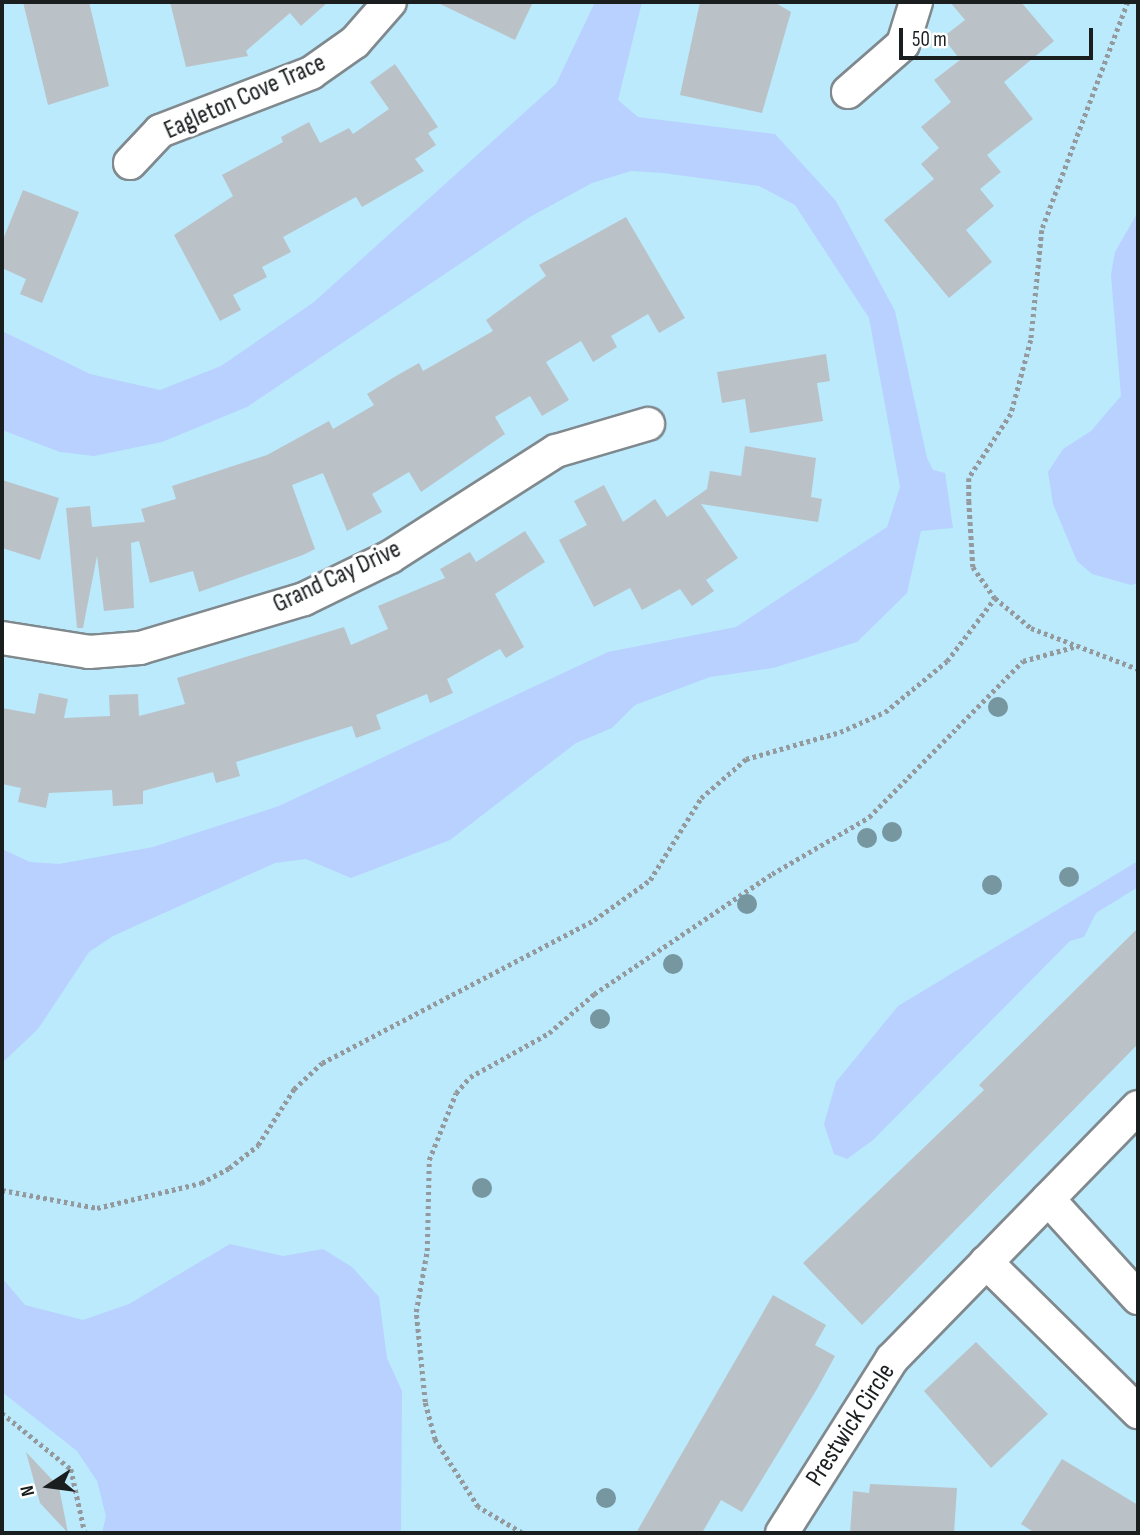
<!DOCTYPE html>
<style>
body{margin:0}
#map{position:relative;width:1140px;height:1535px;overflow:hidden;background:#f3fbfe;font-family:"Sofia Sans Condensed",sans-serif}
div>[style]{position:absolute}
[style*='--x']{left:calc(var(--x)*1px);top:calc(var(--y)*1px);width:calc(var(--w)*1px);rotate:calc(var(--a)*1deg)}
.green>*{inset:0;background:#bbeafc}
.water>*{inset:0;background:#b8d1fe}
.building>*{inset:0;background:#bac2c8}
.path>*{height:4.5px;margin-top:-2.25px;transform-origin:0;background:repeating-linear-gradient(90deg,#93999c 0 3.5px,transparent 0 7px)}
.roads{filter:drop-shadow(2px 0 #80898d) drop-shadow(-2px 0 #80898d) drop-shadow(0 2px #80898d) drop-shadow(0 -2px #80898d)}
.minor>*{height:32px;margin:-16px;padding:0 16px;transform-origin:16px;border-radius:16px;background:#fff}
.trees>*{width:20px;height:20px;margin:-10px;border-radius:50%;background:#7696a0}
span{translate:-50% -50%;white-space:nowrap;text-align:center;line-height:1.15;-webkit-text-stroke:6px #fff;paint-order:stroke}
.street-label{font-size:26px;color:#1a1e1f}
.frame{position:absolute;inset:0;border:4px solid #1a1e1f;pointer-events:none}
.north{position:absolute;left:14px;top:1451px;width:70px;height:70px;-webkit-text-stroke:5px #fff;paint-order:stroke;rotate:257deg;font-size:19px;font-weight:700;line-height:28px;text-align:center;color:#1a1e1f}
.north::after{content:'';display:block;margin:auto;width:24px;height:32px;background:#1a1e1f;clip-path:polygon(50% 0,100% 100%,50% 72%,0 100%)}
.scale{position:absolute;left:899px;top:28px;width:194px;height:32px;box-sizing:border-box;border:4px solid #1a1e1f;border-top:0;padding-left:9px;font-size:21px;line-height:24px;white-space:nowrap;color:#1a1e1f;-webkit-text-stroke:5px #fff;paint-order:stroke}
</style>
<div id="map">
<div class="green">
<i style="clip-path:polygon(2px 2px,1138px 2px,1138px 1533px,2px 1533px)"></i>
</div>
<div class="water">
<i style="clip-path:polygon(595px 2px,642px 2px,618px 100px,638px 117px,775px 134px,836px 201px,895px 311px,927px 458px,933px 470px,945px 473px,953px 528px,921px 531px,907px 593px,857px 642px,773px 668px,710px 677px,635px 705px,612px 728px,576px 743px,450px 840px,351px 878px,306px 859px,275px 863px,113px 936px,89px 952px,38px 1029px,2px 1063px,2px 849px,30px 862px,59px 864px,153px 847px,279px 806px,608px 652px,736px 627px,887px 527px,900px 487px,869px 318px,795px 205px,759px 186px,663px 173px,631px 171px,592px 183px,528px 218px,247px 407px,162px 442px,94px 456px,60px 452px,2px 430px,2px 331px,90px 374px,160px 390px,221px 366px,314px 302px,556px 84px)"></i>
<i style="clip-path:polygon(1138px 212px,1138px 583px,1131px 585px,1092px 574px,1077px 561px,1053px 504px,1048px 472px,1063px 449px,1091px 431px,1121px 396px,1111px 275px,1115px 252px)"></i>
<i style="clip-path:polygon(1138px 861px,1138px 887px,1096px 913px,1084px 937px,1070px 941px,873px 1140px,847px 1159px,834px 1154px,824px 1124px,836px 1082px,898px 1006px)"></i>
<i style="clip-path:polygon(230px 1244px,283px 1256px,323px 1249px,352px 1267px,379px 1297px,387px 1358px,402px 1391px,401px 1533px,102px 1533px,106px 1516px,97px 1481px,77px 1451px,2px 1392px,2px 1278px,25px 1305px,83px 1320px,129px 1304px)"></i>
</div>
<div class="building">
<i style="clip-path:polygon(23px 2px,89px 2px,109px 86px,48px 105px)"></i>
<i style="clip-path:polygon(170px 2px,328px 2px,301px 26px,290px 13px,246px 51px,248px 56px,186px 67px)"></i>
<i style="clip-path:polygon(436px 2px,533px 2px,515px 40px)"></i>
<i style="clip-path:polygon(700px 2px,774px 2px,791px 12px,762px 113px,680px 95px)"></i>
<i style="clip-path:polygon(950px 2px,1021px 2px,1054px 41px,1004px 82px,1033px 119px,987px 155px,1001px 172px,980px 189px,994px 206px,966px 230px,992px 262px,949px 298px,884px 220px,934px 179px,921px 164px,939px 148px,921px 127px,951px 102px,934px 80px,960px 60px,943px 37px,965px 20px)"></i>
<i style="clip-path:polygon(395px 64px,438px 127px,428px 133px,436px 145px,415px 159px,424px 171px,362px 207px,356px 197px,283px 237px,291px 252px,262px 267px,267px 277px,233px 295px,241px 310px,220px 321px,174px 235px,233px 196px,222px 175px,283px 142px,281px 137px,309px 122px,320px 143px,349px 128px,353px 134px,389px 109px,370px 82px)"></i>
<i style="clip-path:polygon(23px 190px,79px 212px,42px 303px,20px 294px,26px 279px,2px 268px,2px 242px)"></i>
<i style="clip-path:polygon(626px 217px,685px 318px,659px 333px,648px 314px,611px 336px,617px 347px,593px 362px,581px 341px,546px 362px,569px 400px,542px 416px,530px 396px,495px 417px,505px 434px,421px 492px,409px 472px,372px 494px,382px 512px,347px 531px,323px 473px,292px 485px,315px 549px,303px 555px,199px 592px,193px 571px,150px 583px,139px 541px,131px 543px,134px 608px,104px 611px,97px 556px,83px 628px,77px 628px,66px 508px,90px 506px,92px 527px,145px 522px,141px 509px,176px 499px,172px 486px,267px 455px,329px 421px,333px 429px,374px 405px,367px 394px,396px 376px,419px 363px,423px 371px,493px 331px,486px 320px,546px 276px,539px 265px)"></i>
<i style="clip-path:polygon(826px 354px,830px 381px,817px 383px,823px 421px,750px 433px,745px 399px,722px 403px,717px 372px)"></i>
<i style="clip-path:polygon(745px 446px,816px 458px,811px 497px,822px 499px,818px 522px,701px 504px,738px 558px,706px 580px,714px 591px,692px 606px,680px 589px,642px 610px,630px 588px,594px 607px,559px 540px,587px 525px,574px 501px,604px 485px,623px 522px,655px 499px,667px 517px,707px 489px,710px 471px,741px 476px)"></i>
<i style="clip-path:polygon(2px 480px,59px 498px,40px 560px,2px 548px)"></i>
<i style="clip-path:polygon(525px 531px,545px 562px,495px 594px,524px 647px,506px 658px,500px 649px,447px 679px,453px 693px,430px 703px,427px 694px,376px 715px,381px 729px,356px 738px,352px 726px,236px 762px,240px 776px,216px 783px,213px 772px,143px 791px,143px 804px,113px 806px,112px 790px,49px 793px,46px 808px,18px 802px,21px 788px,2px 784px,2px 708px,35px 714px,39px 693px,68px 699px,64px 718px,110px 716px,109px 695px,138px 694px,139px 716px,185px 704px,177px 678px,344px 627px,351px 645px,388px 629px,378px 606px,445px 578px,440px 569px,470px 552px,476px 562px)"></i>
<i style="clip-path:polygon(1138px 928px,1138px 1044px,862px 1325px,803px 1263px,984px 1090px,979px 1085px)"></i>
<i style="clip-path:polygon(773px 1295px,826px 1325px,815px 1345px,835px 1356px,817px 1389px,742px 1512px,721px 1500px,702px 1533px,636px 1533px)"></i>
<i style="clip-path:polygon(976px 1342px,1048px 1414px,991px 1468px,924px 1391px)"></i>
<i style="clip-path:polygon(26px 1452px,59px 1487px,68px 1533px,40px 1503px)"></i>
<i style="clip-path:polygon(1062px 1459px,1138px 1505px,1138px 1533px,1035px 1533px,1021px 1524px)"></i>
<i style="clip-path:polygon(870px 1484px,957px 1488px,954px 1533px,850px 1533px,853px 1491px,869px 1493px)"></i>
</div>
<div class="path">
<i style="--x:1128;--y:2;--w:244;--a:110.7"></i>
<i style="--x:1042;--y:230;--w:111;--a:95.7"></i>
<i style="--x:1031;--y:340;--w:77;--a:105.1"></i>
<i style="--x:1011;--y:414;--w:77;--a:123.3"></i>
<i style="--x:969;--y:478;--w:23;--a:90"></i>
<i style="--x:969;--y:501;--w:66;--a:86.5"></i>
<i style="--x:973;--y:567;--w:38;--a:55"></i>
<i style="--x:995;--y:598;--w:47;--a:39.8"></i>
<i style="--x:1031;--y:628;--w:115;--a:21"></i>
<i style="--x:2;--y:1190;--w:97;--a:10.7"></i>
<i style="--x:97;--y:1208;--w:107;--a:-13.5"></i>
<i style="--x:201;--y:1183;--w:32;--a:-28"></i>
<i style="--x:229;--y:1168;--w:37;--a:-38"></i>
<i style="--x:258;--y:1145;--w:67;--a:-57.3"></i>
<i style="--x:294;--y:1089;--w:38;--a:-43"></i>
<i style="--x:322;--y:1063;--w:307;--a:-27.7"></i>
<i style="--x:594;--y:920;--w:69;--a:-35.5"></i>
<i style="--x:650;--y:880;--w:97;--a:-58.1"></i>
<i style="--x:701;--y:798;--w:60;--a:-40.9"></i>
<i style="--x:746;--y:759;--w:98;--a:-16"></i>
<i style="--x:840;--y:732;--w:49;--a:-24"></i>
<i style="--x:885;--y:712;--w:80;--a:-39.4"></i>
<i style="--x:947;--y:661;--w:79;--a:-52.7"></i>
<i style="--x:2;--y:1413;--w:89;--a:39.1"></i>
<i style="--x:71;--y:1469;--w:66;--a:77.7"></i>
<i style="--x:522;--y:1533;--w:51;--a:-149.4"></i>
<i style="--x:478;--y:1507;--w:80;--a:-122.7"></i>
<i style="--x:435;--y:1440;--w:39;--a:-105"></i>
<i style="--x:425;--y:1402;--w:90;--a:-95.7"></i>
<i style="--x:416;--y:1312;--w:62;--a:-79.8"></i>
<i style="--x:427;--y:1251;--w:91;--a:-88.7"></i>
<i style="--x:429;--y:1160;--w:72;--a:-68.1"></i>
<i style="--x:456;--y:1093;--w:21;--a:-49"></i>
<i style="--x:470;--y:1077;--w:90;--a:-29.1"></i>
<i style="--x:549;--y:1033;--w:60;--a:-40.9"></i>
<i style="--x:594;--y:994;--w:215;--a:-34"></i>
<i style="--x:772;--y:874;--w:113;--a:-30.4"></i>
<i style="--x:869;--y:817;--w:219;--a:-45.4"></i>
<i style="--x:1023;--y:661;--w:56;--a:-15.5"></i>
</div>
<div class="roads">
<div class="minor">
<i style="--x:848;--y:92;--w:73;--a:-41.1"></i>
<i style="--x:903;--y:44;--w:44;--a:-72.8"></i>
<i style="--x:130;--y:163;--w:44;--a:-46.8"></i>
<i style="--x:160;--y:131;--w:162;--a:-21"></i>
<i style="--x:311;--y:73;--w:54;--a:-35.2"></i>
<i style="--x:355;--y:42;--w:53;--a:-48.8"></i>
<i style="--x:2;--y:638;--w:88;--a:9.1"></i>
<i style="--x:89;--y:652;--w:51;--a:-4.5"></i>
<i style="--x:140;--y:648;--w:171;--a:-16.6"></i>
<i style="--x:304;--y:599;--w:96;--a:-26"></i>
<i style="--x:390;--y:557;--w:197;--a:-32.6"></i>
<i style="--x:556;--y:451;--w:96;--a:-16.4"></i>
<i style="--x:1048;--y:1199;--w:134;--a:47.7"></i>
<i style="--x:986;--y:1262;--w:214;--a:44.6"></i>
<i style="--x:782;--y:1533;--w:206;--a:-57.7"></i>
<i style="--x:892;--y:1359;--w:352;--a:-45.7"></i>
</div>
</div>
<div class="trees">
<i style="left:998px;top:707px"></i>
<i style="left:892px;top:832px"></i>
<i style="left:867px;top:838px"></i>
<i style="left:1069px;top:877px"></i>
<i style="left:992px;top:885px"></i>
<i style="left:747px;top:904px"></i>
<i style="left:673px;top:964px"></i>
<i style="left:600px;top:1019px"></i>
<i style="left:482px;top:1188px"></i>
<i style="left:606px;top:1498px"></i>
</div>
<div class="street-label">
<span style="left:245px;top:97px;rotate:-24deg">Eagleton Cove Trace</span>
<span style="left:337px;top:577px;rotate:-25deg">Grand Cay Drive</span>
<span style="left:851px;top:1425px;rotate:-57deg">Prestwick Circle</span>
</div>
<div class="frame"></div>
<div class="north">N</div>
<div class="scale">50 m</div>
</div>
